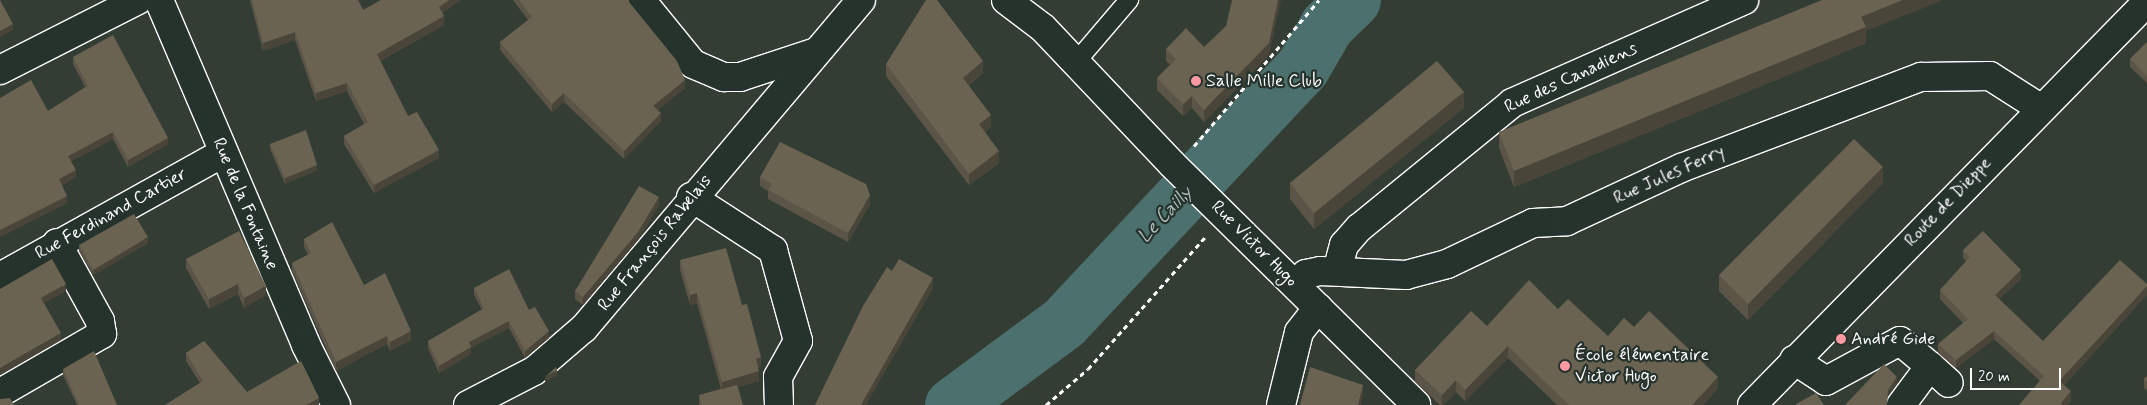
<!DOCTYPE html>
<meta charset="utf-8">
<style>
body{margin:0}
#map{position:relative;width:2147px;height:405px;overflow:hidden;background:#343d34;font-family:Mynerve,sans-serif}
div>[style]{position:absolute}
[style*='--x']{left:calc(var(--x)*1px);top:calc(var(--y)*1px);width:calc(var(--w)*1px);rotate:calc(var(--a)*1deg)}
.river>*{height:55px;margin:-27.5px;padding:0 27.5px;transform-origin:27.5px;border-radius:27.5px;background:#4b706e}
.path>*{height:3px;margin-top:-1.5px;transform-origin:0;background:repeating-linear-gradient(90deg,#fff 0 5px,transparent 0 9px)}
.roads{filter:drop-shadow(1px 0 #fff) drop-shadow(-1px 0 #fff) drop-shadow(0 1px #fff) drop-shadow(0 -1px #fff)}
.service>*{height:18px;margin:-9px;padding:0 9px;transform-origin:9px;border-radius:9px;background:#26332d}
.minor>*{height:28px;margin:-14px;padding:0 14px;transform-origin:14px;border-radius:14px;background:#26332d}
.secondary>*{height:28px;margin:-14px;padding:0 14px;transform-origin:14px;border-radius:14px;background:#26332d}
.wall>*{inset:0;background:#5b5547}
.shaded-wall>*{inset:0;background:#4a4539}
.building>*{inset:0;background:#6a6352}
.dots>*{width:14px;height:14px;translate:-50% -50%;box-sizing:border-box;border:2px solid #26332d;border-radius:50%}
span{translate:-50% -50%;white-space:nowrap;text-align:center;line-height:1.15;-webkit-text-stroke:4.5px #26332d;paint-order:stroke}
.street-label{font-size:18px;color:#fff}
.poi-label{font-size:18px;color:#fff}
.left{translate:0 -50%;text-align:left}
.water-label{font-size:19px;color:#aebfbe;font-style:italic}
.scale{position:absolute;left:1970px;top:368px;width:91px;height:22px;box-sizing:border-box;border:2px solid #fff;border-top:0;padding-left:6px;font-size:15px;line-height:18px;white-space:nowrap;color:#fff;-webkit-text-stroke:4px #26332d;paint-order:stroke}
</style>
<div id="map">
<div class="river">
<i style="--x:952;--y:405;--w:139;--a:-36.5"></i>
<i style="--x:1064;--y:322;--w:348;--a:-46.9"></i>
<i style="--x:1302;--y:68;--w:50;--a:-59.8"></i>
<i style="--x:1327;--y:25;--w:36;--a:-44"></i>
</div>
<div class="path">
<i style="--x:1194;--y:146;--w:192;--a:-49.4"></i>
<i style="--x:1046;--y:405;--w:55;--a:-40.6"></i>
<i style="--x:1088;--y:369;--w:176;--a:-48.4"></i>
</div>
<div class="roads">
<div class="service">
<i style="--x:1076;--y:62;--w:82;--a:-49.5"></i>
</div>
<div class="minor">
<i style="--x:159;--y:0;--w:375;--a:66.9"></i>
<i style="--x:306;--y:345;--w:67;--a:63.4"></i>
<i style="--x:641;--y:0;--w:82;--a:50.9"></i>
<i style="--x:693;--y:64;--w:34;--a:23"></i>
<i style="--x:724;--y:77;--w:16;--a:0"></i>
<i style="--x:740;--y:77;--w:80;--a:-18.2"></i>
<i style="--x:1006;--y:0;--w:46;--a:37.1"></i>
<i style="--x:1043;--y:28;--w:187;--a:46.5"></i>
<i style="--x:1172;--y:164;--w:343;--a:44.6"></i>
<i style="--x:0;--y:70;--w:155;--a:-26.9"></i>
<i style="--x:691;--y:197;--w:98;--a:32.9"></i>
<i style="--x:773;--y:250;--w:94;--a:74.6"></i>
<i style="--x:798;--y:341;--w:41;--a:119.1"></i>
<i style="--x:778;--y:377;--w:28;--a:88"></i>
<i style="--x:1337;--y:271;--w:27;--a:-75"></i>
<i style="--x:1344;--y:245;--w:23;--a:-49"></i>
<i style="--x:1359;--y:228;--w:198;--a:-39.2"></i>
<i style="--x:1512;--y:103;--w:254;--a:-23.9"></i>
<i style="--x:0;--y:277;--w:255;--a:-29.1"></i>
<i style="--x:1295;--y:284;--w:15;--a:-42"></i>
<i style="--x:1306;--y:274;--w:14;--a:-12"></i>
<i style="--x:1320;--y:271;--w:86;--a:2.7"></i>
<i style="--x:1406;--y:275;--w:42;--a:-15"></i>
<i style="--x:1447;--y:264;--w:95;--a:-25.5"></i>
<i style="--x:1533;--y:223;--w:34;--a:-3"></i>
<i style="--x:1567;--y:221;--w:126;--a:-24.9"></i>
<i style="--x:1681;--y:168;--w:257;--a:-20.8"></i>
<i style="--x:1921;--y:77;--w:69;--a:-0.8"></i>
<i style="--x:1990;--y:76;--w:59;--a:32.6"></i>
<i style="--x:1794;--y:360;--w:38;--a:33"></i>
<i style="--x:1826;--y:381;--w:84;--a:-28.4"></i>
<i style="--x:1900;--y:341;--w:39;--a:40"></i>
<i style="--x:1930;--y:366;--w:49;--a:126.6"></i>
<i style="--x:1930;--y:366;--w:25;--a:42"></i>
<i style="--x:0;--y:393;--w:118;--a:-30"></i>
<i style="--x:102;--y:334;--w:13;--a:-99"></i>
<i style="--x:100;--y:321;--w:89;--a:-118.9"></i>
<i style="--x:468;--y:405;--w:74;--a:-27.3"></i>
<i style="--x:534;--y:371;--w:66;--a:-40.7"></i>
<i style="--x:584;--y:328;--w:429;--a:-49.8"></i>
<i style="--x:1281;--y:405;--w:75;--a:-76.1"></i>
<i style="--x:1299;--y:332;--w:31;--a:-52"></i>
</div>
<div class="secondary">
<i style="--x:1752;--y:405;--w:564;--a:-45.57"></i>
</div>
</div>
<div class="wall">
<i style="clip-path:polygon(250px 0,358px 0,363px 10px,381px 0,461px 0,442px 13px,444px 25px,380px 61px,408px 116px,439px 158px,374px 193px,344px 144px,344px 136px,364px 124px,347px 91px,316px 101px,295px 40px,263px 51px)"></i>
<i style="clip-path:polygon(513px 0,572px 0,573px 1px,629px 2px,685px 88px,658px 110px,661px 121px,624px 159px,564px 102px,552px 112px,500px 50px,500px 42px,528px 20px)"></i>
<i style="clip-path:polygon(1866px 31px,1866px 43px,1514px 187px,1499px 148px,1499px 132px)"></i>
<i style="clip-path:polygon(2147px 42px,2147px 83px,2130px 67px,2130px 59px)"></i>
<i style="clip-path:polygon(1204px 47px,1269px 55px,1204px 122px,1192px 108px,1183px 116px,1157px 90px,1157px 78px,1170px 65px,1166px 61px,1166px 49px)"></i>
<i style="clip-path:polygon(73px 57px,168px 144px,128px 167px,113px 139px,71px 161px,76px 177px,62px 185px,67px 203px,0 237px,0 98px,48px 111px,85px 87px,73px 64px)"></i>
<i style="clip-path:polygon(886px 64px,983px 73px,969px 85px,991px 127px,985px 131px,999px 163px,969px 185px,886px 76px)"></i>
<i style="clip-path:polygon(1464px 108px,1314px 229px,1290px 199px,1290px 183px)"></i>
<i style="clip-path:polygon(270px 144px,317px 170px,285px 184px,270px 149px)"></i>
<i style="clip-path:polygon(760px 177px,870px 204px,848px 242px,768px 199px,768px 191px,760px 186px)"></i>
<i style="clip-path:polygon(1883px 183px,1748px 320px,1719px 291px,1719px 275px)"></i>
<i style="clip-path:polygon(659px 205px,638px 240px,583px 305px,575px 299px,575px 291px)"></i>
<i style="clip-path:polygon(304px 239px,364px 285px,411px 340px,390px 351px,387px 344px,336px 371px,292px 271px,292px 263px,308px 255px,304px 247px)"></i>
<i style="clip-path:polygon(148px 243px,93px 275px,79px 251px,79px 245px)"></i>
<i style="clip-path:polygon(1963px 250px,2021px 279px,1999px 299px,2043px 341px,2147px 284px,2147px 295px,2064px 385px,2071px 400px,2067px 405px,2019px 405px,2040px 381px,1994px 339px,1956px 368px,1938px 353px,1938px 344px,1963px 323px,1940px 299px,1940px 290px,1966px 261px,1963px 258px)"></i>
<i style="clip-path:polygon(186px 259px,266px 295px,244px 308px,238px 294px,209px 309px,186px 268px)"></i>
<i style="clip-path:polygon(680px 260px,761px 367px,758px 368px,759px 381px,738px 387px,743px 405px,699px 405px,699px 395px,721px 389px,697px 303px,690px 305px,680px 270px)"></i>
<i style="clip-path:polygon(474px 288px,529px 310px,549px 338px,525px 358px,509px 328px,471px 348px,471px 354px,439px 373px,428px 348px,428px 341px,482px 310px,474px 295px)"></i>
<i style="clip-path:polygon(1558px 309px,1608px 336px,1718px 388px,1703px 405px,1557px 405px,1508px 358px,1465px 401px,1456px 392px,1443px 405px,1440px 405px,1415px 381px,1415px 370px,1487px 326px)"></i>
<i style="clip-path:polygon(204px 341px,247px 392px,301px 361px,319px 398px,319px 405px,165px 405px,200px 383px,186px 361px,186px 353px)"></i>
<i style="clip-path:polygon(63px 369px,117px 405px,77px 405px,63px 375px)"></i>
<i style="clip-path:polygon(2147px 376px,2147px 391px,2144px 388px,2144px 379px)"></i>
</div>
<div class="shaded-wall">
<i style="clip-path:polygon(449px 0,461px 0,439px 15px,439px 7px)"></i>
<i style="clip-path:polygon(1278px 0,1281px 0,1269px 55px,1204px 122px,1204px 110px)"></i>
<i style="clip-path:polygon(1903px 0,1943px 0,1866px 31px,1866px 43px,1514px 187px,1514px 171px,1861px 17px)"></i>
<i style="clip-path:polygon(444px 16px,444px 25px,377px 62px,377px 54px)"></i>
<i style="clip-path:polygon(13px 24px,13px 30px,0 37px,0 31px)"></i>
<i style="clip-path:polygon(295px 32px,295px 40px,263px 51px,263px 43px)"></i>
<i style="clip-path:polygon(983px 61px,983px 73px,963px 89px,963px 78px)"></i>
<i style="clip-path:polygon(685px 80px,685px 88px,653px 114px,653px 106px)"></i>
<i style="clip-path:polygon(347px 83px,347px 91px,316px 101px,316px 93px)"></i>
<i style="clip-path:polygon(1464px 92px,1464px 108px,1314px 229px,1314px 213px)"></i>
<i style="clip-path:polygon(564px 93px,564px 102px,552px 112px,552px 104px)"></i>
<i style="clip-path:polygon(1192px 96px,1192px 108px,1183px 116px,1183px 104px)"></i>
<i style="clip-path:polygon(661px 113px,661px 121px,624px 159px,624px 151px)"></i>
<i style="clip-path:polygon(991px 115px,991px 127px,979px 136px,979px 124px)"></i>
<i style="clip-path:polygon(113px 132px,113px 139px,68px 163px,68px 156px)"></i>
<i style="clip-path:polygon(168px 138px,168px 144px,128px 167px,128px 160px)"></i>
<i style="clip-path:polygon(439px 150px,439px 158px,374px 193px,374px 185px)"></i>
<i style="clip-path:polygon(999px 151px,999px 163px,969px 185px,969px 174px)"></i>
<i style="clip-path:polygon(317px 165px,317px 170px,285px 184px,285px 178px)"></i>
<i style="clip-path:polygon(1883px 167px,1883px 183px,1748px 320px,1748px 304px)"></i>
<i style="clip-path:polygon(76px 170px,76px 177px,59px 186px,59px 179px)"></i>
<i style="clip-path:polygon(870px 195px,870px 204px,848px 242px,848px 233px)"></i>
<i style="clip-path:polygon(67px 196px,67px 203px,0 237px,0 230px)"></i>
<i style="clip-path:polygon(659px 197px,659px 205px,638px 240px,583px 305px,583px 297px)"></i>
<i style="clip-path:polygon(148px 237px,148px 243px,93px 275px,93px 270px)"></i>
<i style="clip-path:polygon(2021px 270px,2021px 279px,1995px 303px,1995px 295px)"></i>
<i style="clip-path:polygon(933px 278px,933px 288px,866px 405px,861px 405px)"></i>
<i style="clip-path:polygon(66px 284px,66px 291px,41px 305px,41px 298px)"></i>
<i style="clip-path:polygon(238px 284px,238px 294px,209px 309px,209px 299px)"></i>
<i style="clip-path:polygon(266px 286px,266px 295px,244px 308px,244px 298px)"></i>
<i style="clip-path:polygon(2147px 286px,2147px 295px,2059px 390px,2059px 381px)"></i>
<i style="clip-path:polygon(697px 293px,697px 303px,690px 305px,690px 295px)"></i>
<i style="clip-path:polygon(509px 321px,509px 328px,471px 348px,471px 354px,439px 373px,439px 366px,469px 342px)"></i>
<i style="clip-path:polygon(411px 331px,411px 340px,390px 351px,390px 342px)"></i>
<i style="clip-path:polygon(549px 331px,549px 338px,525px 358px,525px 351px)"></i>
<i style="clip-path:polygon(1994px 331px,1994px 339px,1956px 368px,1956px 360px)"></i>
<i style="clip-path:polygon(61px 333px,61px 340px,0 375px,0 368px)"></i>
<i style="clip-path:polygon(387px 336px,387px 344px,336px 371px,336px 362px)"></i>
<i style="clip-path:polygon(1508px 346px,1508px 358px,1465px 401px,1465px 390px)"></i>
<i style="clip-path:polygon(761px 357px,761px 367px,756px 369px,756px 359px)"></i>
<i style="clip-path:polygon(557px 370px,557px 376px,545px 382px,545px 377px)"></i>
<i style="clip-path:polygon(759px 371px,759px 381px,722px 392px,722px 382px)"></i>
<i style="clip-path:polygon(1718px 377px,1718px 388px,1703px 405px,1692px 405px)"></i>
<i style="clip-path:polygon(1897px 377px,1897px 384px,1888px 396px,1887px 405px,1888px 390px)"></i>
<i style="clip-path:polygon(1456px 380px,1456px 392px,1443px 405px,1442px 405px,1442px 395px)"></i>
<i style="clip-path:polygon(1363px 385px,1363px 395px,1361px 405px,1358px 405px)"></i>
<i style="clip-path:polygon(2071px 391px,2071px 400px,2067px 405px,2061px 405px,2061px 403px)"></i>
<i style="clip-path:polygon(319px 398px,319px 405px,306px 405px)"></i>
</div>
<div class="building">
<i style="clip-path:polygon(0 0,13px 24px,0 31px)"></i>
<i style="clip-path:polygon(252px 0,358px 0,363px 10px,381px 0,449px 0,439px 7px,444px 16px,377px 54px,408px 116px,417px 112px,439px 150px,374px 185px,344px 136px,368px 122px,347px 83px,316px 93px,295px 32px,263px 43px)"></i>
<i style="clip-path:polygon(519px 0,572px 0,573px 1px,573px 0,629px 0,629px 2px,677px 61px,685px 80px,653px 106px,661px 113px,624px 151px,564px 93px,552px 104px,500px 42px,532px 17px)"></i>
<i style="clip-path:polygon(926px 0,937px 0,983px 61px,963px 78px,991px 115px,979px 124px,999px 151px,969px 174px,886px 64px)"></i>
<i style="clip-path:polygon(1232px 0,1278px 0,1269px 43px,1204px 110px,1192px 96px,1183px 104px,1157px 78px,1176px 59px,1166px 49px,1186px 28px,1204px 47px,1226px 26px)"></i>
<i style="clip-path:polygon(1822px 0,1903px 0,1861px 17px,1866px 27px,1514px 171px,1499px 132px)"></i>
<i style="clip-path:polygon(113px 35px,168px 138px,128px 160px,113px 132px,68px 156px,76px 170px,59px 179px,67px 196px,0 230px,0 98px,31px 80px,48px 111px,88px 86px,73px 57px)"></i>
<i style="clip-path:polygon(2147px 42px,2147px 76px,2130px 59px)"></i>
<i style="clip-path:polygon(1437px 61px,1464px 92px,1314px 213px,1290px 183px)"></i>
<i style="clip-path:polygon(306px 130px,317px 165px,285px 178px,270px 144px)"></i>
<i style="clip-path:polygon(1854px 139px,1883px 167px,1748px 304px,1719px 275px)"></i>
<i style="clip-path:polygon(780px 142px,866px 184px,870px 195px,848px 233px,768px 190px,772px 184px,760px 177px)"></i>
<i style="clip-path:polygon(639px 186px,659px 197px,638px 232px,583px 297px,575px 291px)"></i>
<i style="clip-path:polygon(134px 214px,148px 237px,93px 270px,79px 245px)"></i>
<i style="clip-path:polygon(332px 222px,364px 285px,385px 273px,411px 331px,390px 342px,387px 336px,336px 362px,292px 263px,311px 253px,304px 239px)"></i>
<i style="clip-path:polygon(239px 231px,266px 286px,244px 298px,238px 284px,209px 299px,186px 259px)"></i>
<i style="clip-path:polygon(1983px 231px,2021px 270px,1995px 295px,2043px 341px,2120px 260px,2147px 284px,2147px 286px,2059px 381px,2071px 391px,2061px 403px,2062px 405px,2019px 405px,2044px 376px,1994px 331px,1956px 360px,1938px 344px,1968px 319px,1940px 290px,1970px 257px,1963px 250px)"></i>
<i style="clip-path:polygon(726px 248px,742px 305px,747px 304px,761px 357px,756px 359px,759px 371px,722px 382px,697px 293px,690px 295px,680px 260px)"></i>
<i style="clip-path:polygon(52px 259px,66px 284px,41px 298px,61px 333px,0 368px,0 289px)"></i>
<i style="clip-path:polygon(899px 259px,933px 278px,861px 405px,815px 405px,863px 306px,887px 267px,892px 271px)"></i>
<i style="clip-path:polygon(509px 269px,529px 310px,535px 307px,549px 331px,525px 351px,509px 321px,469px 342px,471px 347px,439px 366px,428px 341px,484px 308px,474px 288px)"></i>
<i style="clip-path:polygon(1529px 280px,1558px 309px,1568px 299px,1608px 336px,1624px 318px,1634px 327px,1649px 311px,1718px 377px,1692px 405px,1569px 405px,1508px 346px,1465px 390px,1456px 380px,1442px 395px,1415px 370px,1471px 311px,1487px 326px)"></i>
<i style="clip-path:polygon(204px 341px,247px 392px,301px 361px,319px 398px,306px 405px,165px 405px,203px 381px,186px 353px)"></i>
<i style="clip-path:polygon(94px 351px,117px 405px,79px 405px,63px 369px)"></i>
<i style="clip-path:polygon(1884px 364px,1897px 377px,1888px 390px,1887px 404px,1887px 405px,1845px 405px)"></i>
<i style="clip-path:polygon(556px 367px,557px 370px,545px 377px)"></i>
<i style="clip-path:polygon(1310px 367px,1363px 385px,1358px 405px,1300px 405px)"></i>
<i style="clip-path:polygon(2147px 376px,2147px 382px,2144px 379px)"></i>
<i style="clip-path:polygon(737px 385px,743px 405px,702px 405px,699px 395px)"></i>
<i style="clip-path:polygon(1816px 393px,1824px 405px,1796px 405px,1796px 404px)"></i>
<i style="clip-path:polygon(10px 398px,14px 405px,0 405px,0 399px)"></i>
</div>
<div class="dots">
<i style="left:1196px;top:81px;background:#ff9aa2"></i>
<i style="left:1841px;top:339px;background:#ff9aa2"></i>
<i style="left:1565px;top:366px;background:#ff9aa2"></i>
</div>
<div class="street-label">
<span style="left:1571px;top:78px;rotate:-25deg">Rue des Canadiens</span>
<span style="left:1669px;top:175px;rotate:-24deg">Rue Jules Ferry</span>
<span style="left:1948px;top:202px;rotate:-46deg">Route de Dieppe</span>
<span style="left:245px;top:204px;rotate:67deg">Rue de la Fontaine</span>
<span style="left:111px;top:214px;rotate:-29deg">Rue Ferdinand Cartier</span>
<span style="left:655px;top:243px;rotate:-51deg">Rue François Rabelais</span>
<span style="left:1254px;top:244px;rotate:45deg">Rue Victor Hugo</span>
</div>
<div class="poi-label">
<span class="left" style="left:1206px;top:81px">Salle Mille Club</span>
<span class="left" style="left:1851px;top:339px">André Gide</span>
<span class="left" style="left:1575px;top:366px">École élémentaire<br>Victor Hugo</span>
</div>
<div class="water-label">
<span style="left:1165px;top:215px;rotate:-47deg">Le Cailly</span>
</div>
<div class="scale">20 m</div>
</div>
